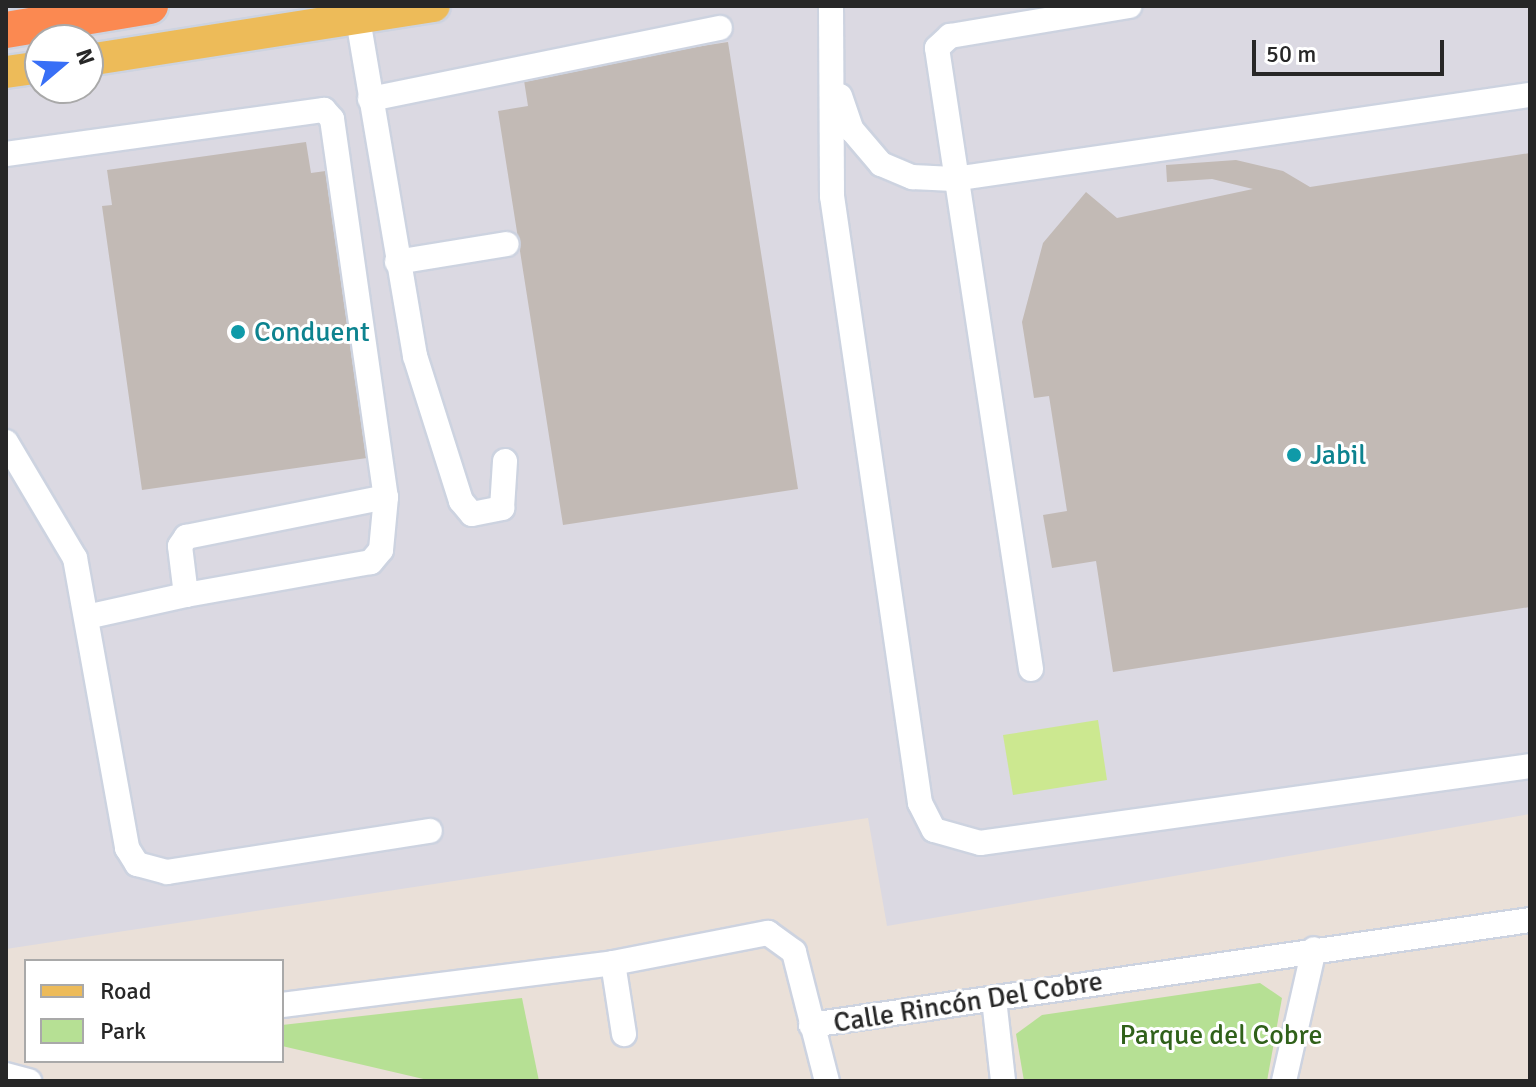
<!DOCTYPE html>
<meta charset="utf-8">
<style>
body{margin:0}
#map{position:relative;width:1536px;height:1087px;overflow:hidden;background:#eae0d8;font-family:Signika,sans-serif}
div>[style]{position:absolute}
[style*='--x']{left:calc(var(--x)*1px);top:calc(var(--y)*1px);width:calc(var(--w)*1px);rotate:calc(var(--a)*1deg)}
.industrial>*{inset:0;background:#dbd9e2}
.green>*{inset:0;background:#b6e094}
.pitch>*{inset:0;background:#cce890}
.building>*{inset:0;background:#c2bab5}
.roads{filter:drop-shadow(2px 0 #cdd3e0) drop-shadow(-2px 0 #cdd3e0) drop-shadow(0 2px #cdd3e0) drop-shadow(0 -2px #cdd3e0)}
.minor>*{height:24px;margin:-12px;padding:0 12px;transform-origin:12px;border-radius:12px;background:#fff}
.major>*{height:32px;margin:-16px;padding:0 16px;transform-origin:16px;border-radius:16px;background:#edbb59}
.highway>*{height:36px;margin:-18px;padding:0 18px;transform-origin:18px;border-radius:18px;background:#fb8951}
.dots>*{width:22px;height:22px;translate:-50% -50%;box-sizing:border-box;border:4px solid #fff;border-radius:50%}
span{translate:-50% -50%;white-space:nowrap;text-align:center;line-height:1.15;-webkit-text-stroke:6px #fff;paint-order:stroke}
.culture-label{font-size:28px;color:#0d838f}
.left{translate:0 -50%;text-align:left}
.street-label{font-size:28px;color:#272727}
.park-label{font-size:28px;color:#30611a}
.frame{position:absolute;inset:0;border:8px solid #272727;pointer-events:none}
.legend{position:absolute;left:24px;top:959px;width:260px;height:104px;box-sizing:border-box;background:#fff;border:2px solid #a9a9a9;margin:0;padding:10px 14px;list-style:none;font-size:24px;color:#272727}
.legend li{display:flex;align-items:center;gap:16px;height:40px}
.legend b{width:40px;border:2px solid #a9a9a9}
.north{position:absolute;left:24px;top:24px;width:80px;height:80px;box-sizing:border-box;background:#fff;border:2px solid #a9a9a9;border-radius:50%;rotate:71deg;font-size:22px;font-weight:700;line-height:32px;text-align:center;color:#272727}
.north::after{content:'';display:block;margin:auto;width:28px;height:36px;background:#386ff6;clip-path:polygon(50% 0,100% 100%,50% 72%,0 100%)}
.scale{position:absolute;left:1252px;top:40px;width:192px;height:36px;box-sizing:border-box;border:4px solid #272727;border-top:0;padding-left:10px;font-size:24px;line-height:28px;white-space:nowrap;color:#272727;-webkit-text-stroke:6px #fff;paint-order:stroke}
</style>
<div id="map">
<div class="industrial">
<i style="clip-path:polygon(evenodd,6px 6px,1530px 6px,1530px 814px,887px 926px,868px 818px,6px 949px,6px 6px,40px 40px,88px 40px,88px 88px,40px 88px,40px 40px)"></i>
</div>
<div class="green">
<i style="clip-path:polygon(1260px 983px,1282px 998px,1267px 1081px,1024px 1081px,1016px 1034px,1042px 1015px)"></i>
<i style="clip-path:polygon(522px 998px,539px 1081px,432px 1081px,282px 1046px,282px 1025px)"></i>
</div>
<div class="pitch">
<i style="clip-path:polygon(1098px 720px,1107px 780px,1013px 795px,1003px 735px)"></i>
</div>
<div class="building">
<i style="clip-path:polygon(728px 42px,798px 489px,563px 525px,498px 111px,528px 106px,523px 74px)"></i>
<i style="clip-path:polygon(306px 142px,311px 173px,333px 170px,374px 457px,142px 490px,102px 206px,112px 205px,107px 170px)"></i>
<i style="clip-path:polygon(1530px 153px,1530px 607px,1113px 672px,1096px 561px,1052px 568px,1043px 515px,1067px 511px,1049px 396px,1034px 398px,1022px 322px,1043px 243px,1086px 192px,1117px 218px,1253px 189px,1212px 179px,1167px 182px,1166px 165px,1236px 160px,1283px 171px,1310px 187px)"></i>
</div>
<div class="roads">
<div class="minor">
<i style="--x:831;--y:6;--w:190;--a:89.7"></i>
<i style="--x:832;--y:196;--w:613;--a:81.75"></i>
<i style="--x:920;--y:803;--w:30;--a:63"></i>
<i style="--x:934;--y:830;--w:48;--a:15.8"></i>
<i style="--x:980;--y:843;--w:555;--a:-7.97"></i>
<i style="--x:358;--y:19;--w:342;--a:80.4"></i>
<i style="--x:415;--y:356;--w:152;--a:72.4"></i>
<i style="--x:461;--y:501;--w:17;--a:50"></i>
<i style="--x:472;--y:514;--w:31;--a:-11"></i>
<i style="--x:502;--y:508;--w:47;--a:-86.3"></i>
<i style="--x:840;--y:96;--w:36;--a:71"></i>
<i style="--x:852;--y:130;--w:45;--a:49.5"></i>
<i style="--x:881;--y:164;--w:34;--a:23"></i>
<i style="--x:912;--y:177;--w:42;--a:2.7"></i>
<i style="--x:954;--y:179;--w:582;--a:-8.3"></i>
<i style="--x:370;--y:99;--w:357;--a:-11.5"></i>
<i style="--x:6;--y:154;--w:321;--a:-7.9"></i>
<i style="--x:324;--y:110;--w:12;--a:48"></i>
<i style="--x:332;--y:119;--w:382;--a:81.9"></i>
<i style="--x:386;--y:497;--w:53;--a:95.4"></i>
<i style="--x:381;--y:550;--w:16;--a:130"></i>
<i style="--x:371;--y:562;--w:188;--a:169.9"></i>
<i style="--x:186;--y:595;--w:49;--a:-97"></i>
<i style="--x:180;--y:546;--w:11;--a:-56"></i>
<i style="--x:186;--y:537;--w:204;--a:-11.3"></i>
<i style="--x:397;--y:262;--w:111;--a:-9.3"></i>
<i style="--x:6;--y:442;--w:135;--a:59.3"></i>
<i style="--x:75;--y:558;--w:295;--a:79.8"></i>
<i style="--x:127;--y:848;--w:19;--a:58"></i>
<i style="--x:137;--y:864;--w:31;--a:15"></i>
<i style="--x:167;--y:872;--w:266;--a:-8.9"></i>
<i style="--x:91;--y:616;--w:97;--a:-12.5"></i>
<i style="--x:1031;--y:669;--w:628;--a:-98.61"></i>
<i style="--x:937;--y:48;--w:18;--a:-43"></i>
<i style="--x:950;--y:36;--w:182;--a:-9.5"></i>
<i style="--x:613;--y:963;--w:72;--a:81.2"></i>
<i style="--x:994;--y:999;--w:82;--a:83.7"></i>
<i style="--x:282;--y:1005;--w:334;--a:-7.2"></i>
<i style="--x:613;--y:963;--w:158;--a:-11"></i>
<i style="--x:768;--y:933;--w:32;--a:36"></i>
<i style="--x:794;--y:952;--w:133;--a:75.7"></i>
<i style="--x:811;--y:1025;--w:727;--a:-8.31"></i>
<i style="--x:6;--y:1075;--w:24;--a:15"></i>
<i style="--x:1284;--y:1081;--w:135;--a:-77.2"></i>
</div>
<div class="major">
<i style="--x:88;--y:60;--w:350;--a:-8.9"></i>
<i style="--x:6;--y:72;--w:34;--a:-8"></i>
</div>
<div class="highway">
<i style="--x:6;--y:30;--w:146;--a:-9.5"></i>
</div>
</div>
<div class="dots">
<i style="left:238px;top:332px;background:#0f9aa8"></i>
<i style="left:1294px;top:455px;background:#0f9aa8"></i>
</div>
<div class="culture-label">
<span class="left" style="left:254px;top:332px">Conduent</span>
<span class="left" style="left:1310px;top:455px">Jabil</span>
</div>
<div class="street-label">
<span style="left:968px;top:1002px;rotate:-9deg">Calle Rincón Del Cobre</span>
</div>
<div class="park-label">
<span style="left:1221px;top:1035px">Parque del Cobre</span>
</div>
<div class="frame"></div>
<ul class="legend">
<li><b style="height:10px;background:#edbb59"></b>Road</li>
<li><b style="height:22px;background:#b6e094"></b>Park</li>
</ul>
<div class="north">N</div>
<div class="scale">50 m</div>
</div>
